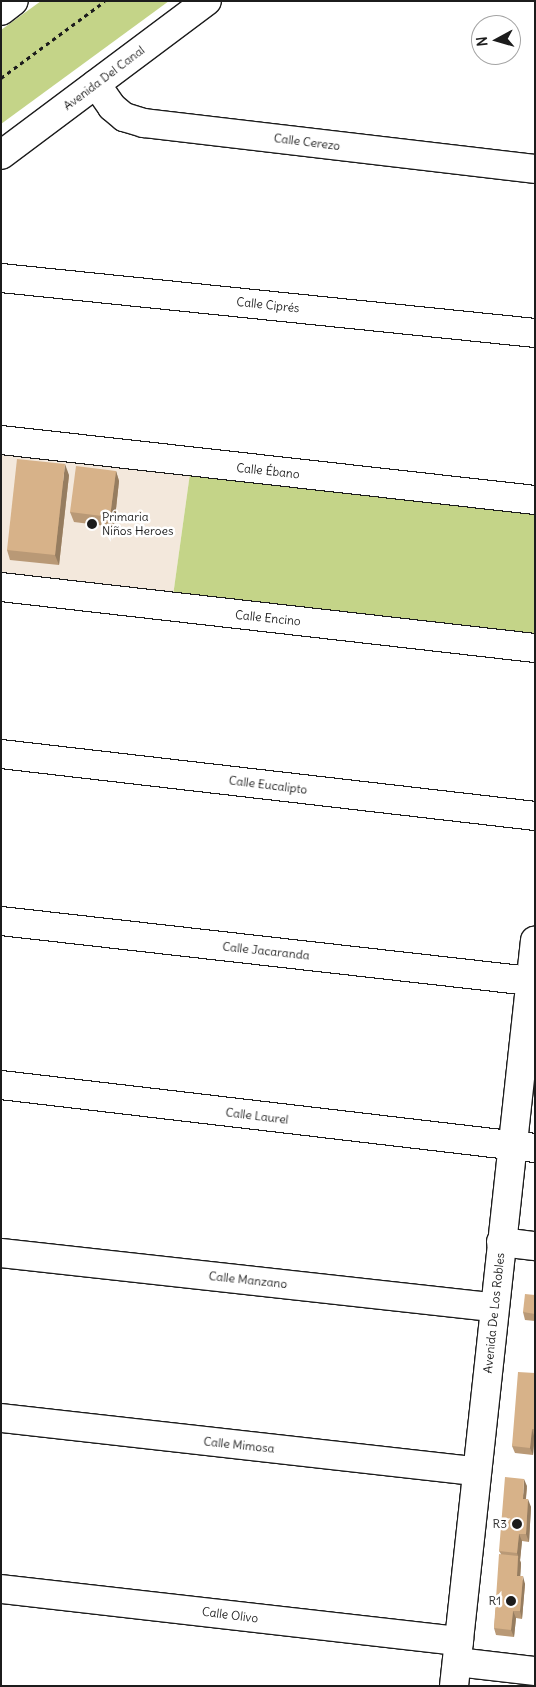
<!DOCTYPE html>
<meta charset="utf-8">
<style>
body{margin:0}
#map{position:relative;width:536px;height:1687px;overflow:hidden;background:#fff;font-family:Delius,sans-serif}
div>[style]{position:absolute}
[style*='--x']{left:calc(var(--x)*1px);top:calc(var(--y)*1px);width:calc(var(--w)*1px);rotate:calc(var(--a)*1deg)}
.built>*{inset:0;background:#f3e8dc}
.green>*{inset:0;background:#c4d488}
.path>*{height:3px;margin-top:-1.5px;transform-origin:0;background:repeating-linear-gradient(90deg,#1c1c1c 0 4px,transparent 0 8px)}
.roads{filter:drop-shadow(1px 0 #1c1c1c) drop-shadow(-1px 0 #1c1c1c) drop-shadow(0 1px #1c1c1c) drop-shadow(0 -1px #1c1c1c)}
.minor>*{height:28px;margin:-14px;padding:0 14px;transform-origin:14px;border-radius:14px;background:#fff}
.tertiary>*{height:28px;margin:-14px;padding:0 14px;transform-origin:14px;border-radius:14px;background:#fff}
.secondary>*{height:28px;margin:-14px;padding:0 14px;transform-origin:14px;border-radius:14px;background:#fff}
.wall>*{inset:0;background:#b99976}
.shaded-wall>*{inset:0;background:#967d60}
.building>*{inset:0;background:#d7b289}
.dots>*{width:14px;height:14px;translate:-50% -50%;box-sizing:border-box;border:2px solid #fff;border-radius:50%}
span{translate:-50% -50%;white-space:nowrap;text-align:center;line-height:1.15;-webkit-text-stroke:5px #fff;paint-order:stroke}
.street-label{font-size:12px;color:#1c1c1c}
.poi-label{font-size:12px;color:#1c1c1c}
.left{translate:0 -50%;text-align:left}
.right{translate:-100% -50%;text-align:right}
.frame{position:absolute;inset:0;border:2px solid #1c1c1c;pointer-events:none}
.north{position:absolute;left:471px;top:15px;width:50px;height:50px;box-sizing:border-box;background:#fff;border:1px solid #a4a4a4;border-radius:50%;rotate:264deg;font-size:14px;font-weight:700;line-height:20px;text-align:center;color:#1c1c1c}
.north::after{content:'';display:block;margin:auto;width:18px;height:22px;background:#1c1c1c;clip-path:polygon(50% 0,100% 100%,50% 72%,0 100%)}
</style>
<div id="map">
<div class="built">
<i style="clip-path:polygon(1px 450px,191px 466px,172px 603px,1px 581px)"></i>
</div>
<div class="green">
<i style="clip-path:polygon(41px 1px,169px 1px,1px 124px,1px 30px)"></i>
<i style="clip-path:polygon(191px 466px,535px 505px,535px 639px,172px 603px)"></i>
</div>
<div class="path">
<i style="--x:1;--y:78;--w:129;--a:-36.5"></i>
</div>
<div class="roads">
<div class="minor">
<i style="--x:96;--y:84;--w:28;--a:55"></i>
<i style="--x:112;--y:107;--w:16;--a:40"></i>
<i style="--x:124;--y:117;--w:21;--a:17"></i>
<i style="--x:144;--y:123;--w:394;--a:6.7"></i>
<i style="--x:1;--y:278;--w:537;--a:5.88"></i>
<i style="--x:1;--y:440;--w:537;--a:6.41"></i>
<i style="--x:1;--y:587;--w:537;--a:6.52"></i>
<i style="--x:1;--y:754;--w:538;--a:6.62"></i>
<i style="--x:1;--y:921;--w:532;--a:6.47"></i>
<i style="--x:1;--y:1085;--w:538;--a:6.73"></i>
<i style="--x:501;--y:1242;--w:34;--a:7"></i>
<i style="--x:1;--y:1253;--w:496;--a:6.3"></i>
<i style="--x:1;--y:1418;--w:478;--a:6.4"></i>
<i style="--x:1;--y:1589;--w:461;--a:6.5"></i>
<i style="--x:457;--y:1662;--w:79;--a:6.6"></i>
</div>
<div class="tertiary">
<i style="--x:454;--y:1686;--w:750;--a:-83.8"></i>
</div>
<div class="secondary">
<i style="--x:1;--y:11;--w:16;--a:-38"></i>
<i style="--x:1;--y:155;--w:257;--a:-36.8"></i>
</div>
</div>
<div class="wall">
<i style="clip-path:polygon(116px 471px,119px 481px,114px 527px,74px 522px,70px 512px)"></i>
<i style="clip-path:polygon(69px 475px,59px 565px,10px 560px,7px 550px)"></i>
<i style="clip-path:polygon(535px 1295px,535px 1321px,525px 1320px,523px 1312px)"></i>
<i style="clip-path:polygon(535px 1373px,535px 1436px,533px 1455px,515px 1453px,512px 1446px)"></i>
<i style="clip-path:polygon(527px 1486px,526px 1499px,531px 1507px,529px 1542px,522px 1541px,520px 1560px,521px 1563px,520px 1576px,525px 1584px,522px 1619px,516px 1618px,514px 1637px,496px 1635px,494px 1628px,501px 1554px,499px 1551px)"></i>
</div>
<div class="shaded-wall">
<i style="clip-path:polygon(65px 464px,69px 475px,59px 565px,55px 555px)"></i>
<i style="clip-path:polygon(116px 471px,119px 481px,114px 527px,110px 517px)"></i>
<i style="clip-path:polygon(532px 1429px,534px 1436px,533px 1455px,530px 1448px)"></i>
<i style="clip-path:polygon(524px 1479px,527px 1486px,525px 1506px,523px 1499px)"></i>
<i style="clip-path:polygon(528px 1499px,531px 1507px,529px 1542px,526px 1534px)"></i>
<i style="clip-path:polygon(519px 1534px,522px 1541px,520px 1561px,517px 1553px)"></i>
<i style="clip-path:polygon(518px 1556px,521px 1563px,520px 1583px,517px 1576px)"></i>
<i style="clip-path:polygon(523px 1576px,525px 1584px,522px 1619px,520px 1611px)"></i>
<i style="clip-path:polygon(513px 1611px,516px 1618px,514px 1637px,511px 1630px)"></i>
</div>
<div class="building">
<i style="clip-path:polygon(17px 459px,65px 464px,55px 555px,7px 550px)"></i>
<i style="clip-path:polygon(76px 466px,116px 471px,110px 517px,70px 512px)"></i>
<i style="clip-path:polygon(525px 1294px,535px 1295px,535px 1314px,523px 1312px)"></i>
<i style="clip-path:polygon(518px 1372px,535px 1373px,535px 1429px,532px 1429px,530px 1448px,512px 1446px)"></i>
<i style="clip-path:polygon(505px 1477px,524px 1479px,523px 1499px,528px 1499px,526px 1534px,519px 1534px,517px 1553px,499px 1551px)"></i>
<i style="clip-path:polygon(499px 1554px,518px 1556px,517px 1576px,523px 1576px,520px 1611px,513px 1611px,511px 1630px,494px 1628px)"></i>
</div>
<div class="dots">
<i style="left:92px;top:524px;background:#1c1c1c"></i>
<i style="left:517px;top:1524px;background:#1c1c1c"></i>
<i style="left:511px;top:1601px;background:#1c1c1c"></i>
</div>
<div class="street-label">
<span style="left:104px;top:78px;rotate:-37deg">Avenida Del Canal</span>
<span style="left:307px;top:142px;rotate:7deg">Calle Cerezo</span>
<span style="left:268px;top:305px;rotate:6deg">Calle Ciprés</span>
<span style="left:268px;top:471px;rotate:6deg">Calle Ébano</span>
<span style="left:268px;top:618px;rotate:6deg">Calle Encino</span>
<span style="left:268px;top:785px;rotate:7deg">Calle Eucalipto</span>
<span style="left:266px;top:951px;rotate:6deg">Calle Jacaranda</span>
<span style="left:257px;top:1116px;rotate:7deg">Calle Laurel</span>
<span style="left:248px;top:1280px;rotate:6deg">Calle Manzano</span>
<span style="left:494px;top:1313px;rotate:-84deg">Avenida De Los Robles</span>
<span style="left:239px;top:1445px;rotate:6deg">Calle Mimosa</span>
<span style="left:230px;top:1615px;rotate:7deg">Calle Olivo</span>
</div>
<div class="poi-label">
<span class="left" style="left:102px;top:524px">Primaria<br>Niños Heroes</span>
<span class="right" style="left:507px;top:1524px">R3</span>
<span class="right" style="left:501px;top:1601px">R1</span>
</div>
<div class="frame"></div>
<div class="north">N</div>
</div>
